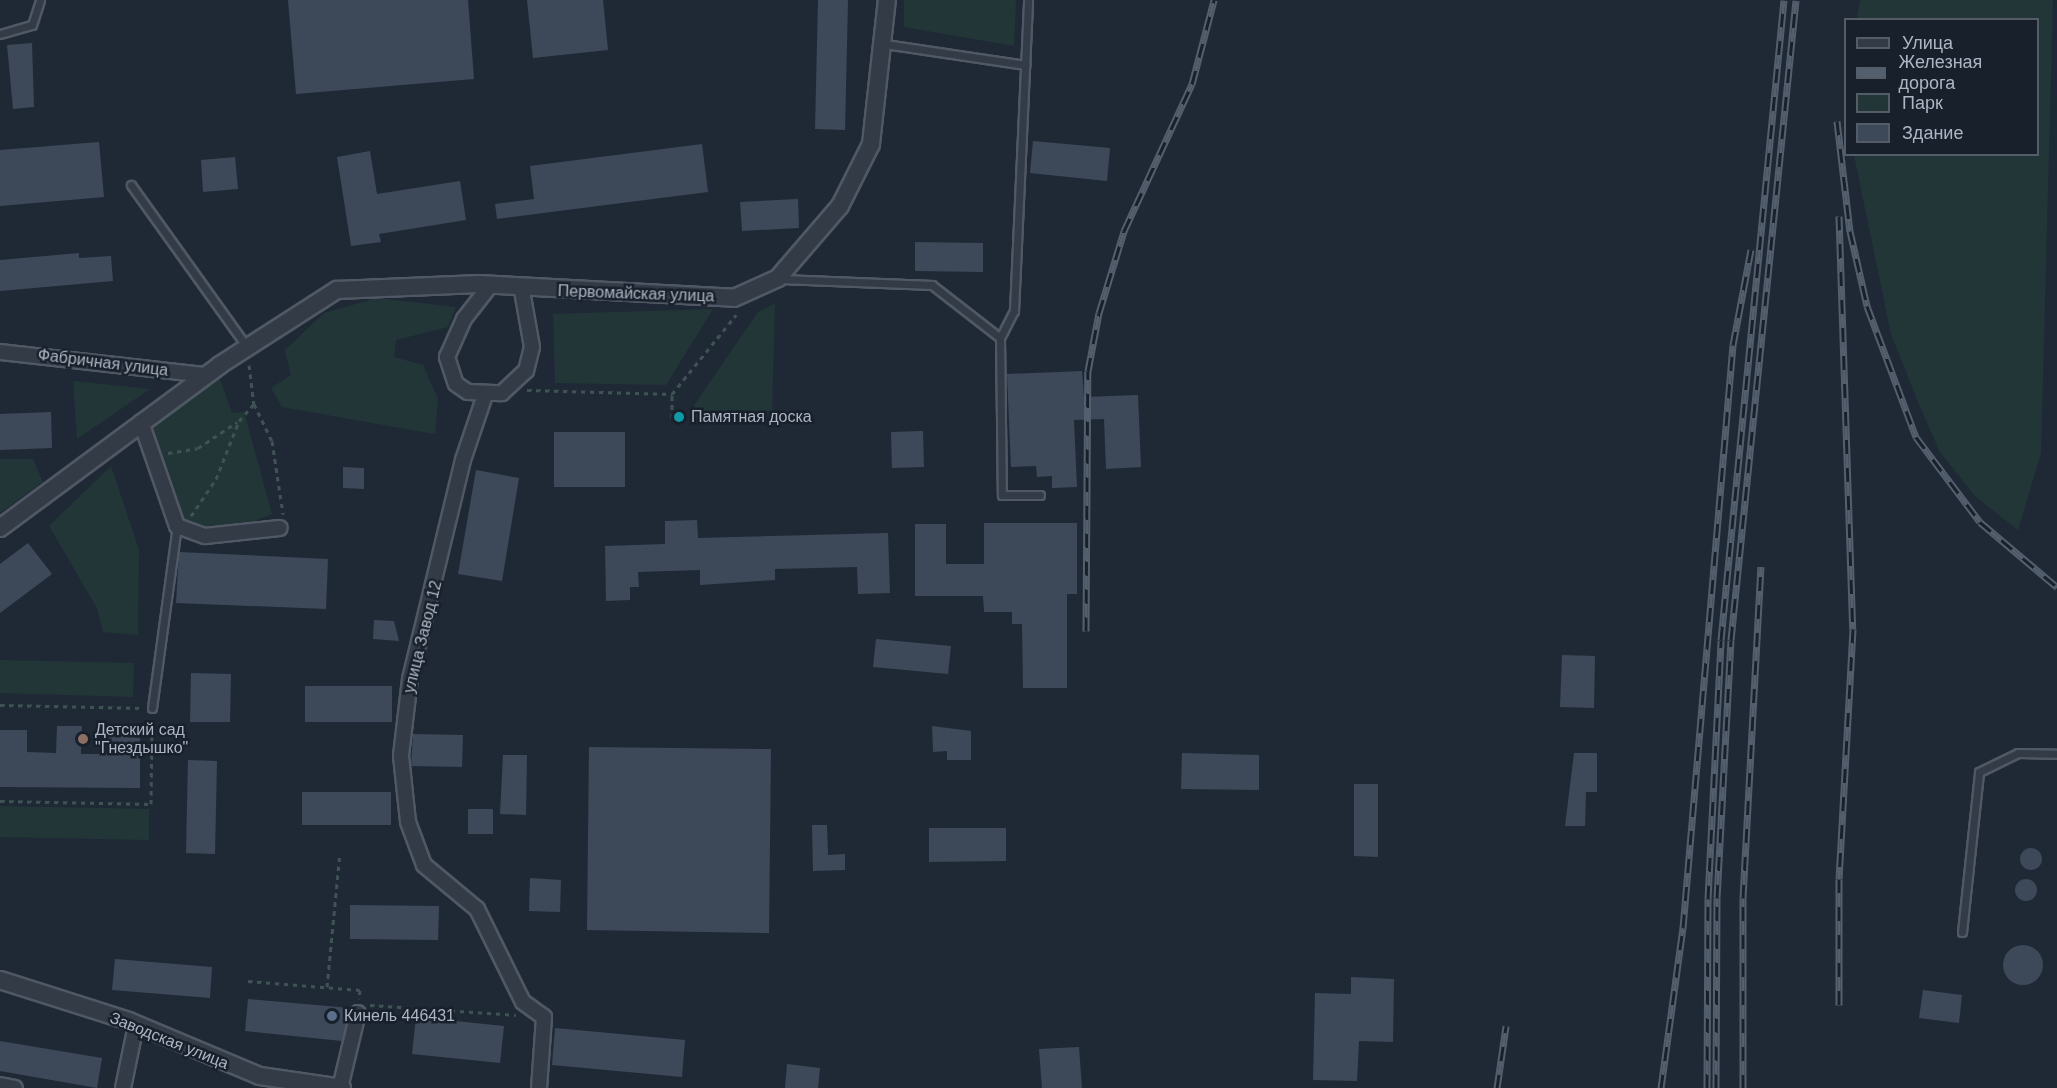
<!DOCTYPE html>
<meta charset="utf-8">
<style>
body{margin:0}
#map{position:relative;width:2057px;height:1088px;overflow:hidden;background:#1f2936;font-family:Arial,sans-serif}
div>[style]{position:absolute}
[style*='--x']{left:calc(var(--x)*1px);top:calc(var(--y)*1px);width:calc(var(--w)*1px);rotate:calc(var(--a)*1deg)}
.green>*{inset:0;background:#223638}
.building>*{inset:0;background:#3d4959}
.round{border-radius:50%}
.path>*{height:3px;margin-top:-1.5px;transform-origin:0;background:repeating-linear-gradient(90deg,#3f5254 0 4.5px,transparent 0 9px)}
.roads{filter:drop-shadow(2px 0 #505865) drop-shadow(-2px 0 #505865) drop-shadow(0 2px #505865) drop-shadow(0 -2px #505865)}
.service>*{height:7px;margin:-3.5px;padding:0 3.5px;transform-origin:3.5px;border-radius:3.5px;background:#333b46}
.minor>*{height:14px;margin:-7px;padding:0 7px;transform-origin:7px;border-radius:7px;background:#333b46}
.tertiary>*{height:16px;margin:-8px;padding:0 8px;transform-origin:8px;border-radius:8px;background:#333b46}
.rail>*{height:7px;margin-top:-3.5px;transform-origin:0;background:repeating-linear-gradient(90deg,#18202b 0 14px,#545f6e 0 28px);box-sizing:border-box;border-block:2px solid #545f6e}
.dots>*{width:16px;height:16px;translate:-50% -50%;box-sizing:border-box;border:3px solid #18202b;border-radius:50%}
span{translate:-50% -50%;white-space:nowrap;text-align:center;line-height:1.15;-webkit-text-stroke:5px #18202b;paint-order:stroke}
.street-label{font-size:16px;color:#adb5c4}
.poi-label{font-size:16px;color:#adb5c4}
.left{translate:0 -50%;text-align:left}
.legend{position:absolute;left:1844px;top:18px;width:195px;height:138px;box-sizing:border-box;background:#18202b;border:2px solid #545c68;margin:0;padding:8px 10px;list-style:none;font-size:18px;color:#adb5c4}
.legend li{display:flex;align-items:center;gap:12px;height:30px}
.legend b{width:30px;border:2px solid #545c68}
</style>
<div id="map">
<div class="green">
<i style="clip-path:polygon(904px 0,1016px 0,1014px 46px,904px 27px)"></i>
<i style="clip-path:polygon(1860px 0,2053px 0,2041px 453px,2018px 530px,1975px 496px,1940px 452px,1920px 407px,1891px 334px,1854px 155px,2038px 154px,2038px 20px,1857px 19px)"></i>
<i style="clip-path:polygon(377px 298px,456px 307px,448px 327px,396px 340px,394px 357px,423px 365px,438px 399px,435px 434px,282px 407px,271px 388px,291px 375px,285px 350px,324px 313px)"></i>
<i style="clip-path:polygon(775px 303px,772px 411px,692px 418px,695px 404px,758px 312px)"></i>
<i style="clip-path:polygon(713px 309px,666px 385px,555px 383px,553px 314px)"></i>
<i style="clip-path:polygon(219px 376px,232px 413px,244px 412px,272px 514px,241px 526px,190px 532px,173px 516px,143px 452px,141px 431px)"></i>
<i style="clip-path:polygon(73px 381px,150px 389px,77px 439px)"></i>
<i style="clip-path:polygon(0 459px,33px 459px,43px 482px,0 513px)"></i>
<i style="clip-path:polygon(111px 466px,139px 550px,138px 635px,103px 632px,97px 608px,49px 526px)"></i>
<i style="clip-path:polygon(0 660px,134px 663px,133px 697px,0 693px)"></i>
<i style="clip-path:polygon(0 806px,149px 809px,149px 840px,0 837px)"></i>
</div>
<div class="building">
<i style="clip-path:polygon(288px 0,468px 0,474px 79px,296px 94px)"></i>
<i style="clip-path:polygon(527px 0,603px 0,608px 50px,533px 58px)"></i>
<i style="clip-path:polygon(818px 0,848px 0,845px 130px,815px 129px)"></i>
<i style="clip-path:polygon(32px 43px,34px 107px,13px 109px,7px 45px)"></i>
<i style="clip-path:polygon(1033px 141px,1110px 148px,1107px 181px,1030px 173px)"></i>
<i style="clip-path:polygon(99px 142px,104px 197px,0 206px,0 150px)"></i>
<i style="clip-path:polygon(702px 144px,708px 192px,497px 219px,495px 204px,534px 199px,530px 166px)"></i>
<i style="clip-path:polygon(370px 151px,377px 194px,460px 181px,466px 220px,379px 234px,381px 242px,351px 246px,337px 157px)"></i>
<i style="clip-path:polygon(235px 157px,238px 189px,203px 192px,201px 160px)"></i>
<i style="clip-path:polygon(798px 199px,799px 228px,742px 231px,740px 202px)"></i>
<i style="clip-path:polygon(915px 242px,983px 243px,983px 272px,915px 271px)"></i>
<i style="clip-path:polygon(79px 253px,79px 258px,111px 256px,113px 281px,0 291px,0 260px)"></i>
<i style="clip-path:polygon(1082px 371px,1084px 397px,1138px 395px,1141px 467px,1106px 469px,1104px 419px,1074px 420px,1077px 487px,1052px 488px,1052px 476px,1037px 477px,1036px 466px,1011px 467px,1007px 374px)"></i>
<i style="clip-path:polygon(51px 412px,52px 448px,0 450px,0 414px)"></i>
<i style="clip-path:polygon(923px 431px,924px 467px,892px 468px,891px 432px)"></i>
<i style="clip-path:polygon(554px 432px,625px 432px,625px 487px,554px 487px)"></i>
<i style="clip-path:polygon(343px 467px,364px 468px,364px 489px,343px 488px)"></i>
<i style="clip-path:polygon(476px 470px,519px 478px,502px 581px,458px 574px)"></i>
<i style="clip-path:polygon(697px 520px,698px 538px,888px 533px,890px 593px,858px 594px,857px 567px,775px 569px,775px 580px,700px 585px,700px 570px,638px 572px,639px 587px,630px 587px,630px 600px,606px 601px,605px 546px,665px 544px,665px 521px)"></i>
<i style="clip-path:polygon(984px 523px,1077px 523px,1077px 594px,1067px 594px,1067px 688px,1023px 688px,1022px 624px,1012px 624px,1012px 612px,984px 612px,983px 596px,915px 596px,915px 524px,946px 524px,946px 564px,984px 564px)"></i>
<i style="clip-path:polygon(28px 543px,52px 574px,0 613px,0 564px)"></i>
<i style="clip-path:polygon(179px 552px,328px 559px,326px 609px,176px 603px)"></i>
<i style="clip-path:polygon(374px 620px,394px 621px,399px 641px,373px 639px)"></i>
<i style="clip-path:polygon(876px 639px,951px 646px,948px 674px,873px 667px)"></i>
<i style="clip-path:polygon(1562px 655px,1595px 656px,1594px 708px,1560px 707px)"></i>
<i style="clip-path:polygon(191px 673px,231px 674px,230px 722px,190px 722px)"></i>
<i style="clip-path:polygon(305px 686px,392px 686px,392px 722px,305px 722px)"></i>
<i style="clip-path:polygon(109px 725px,140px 725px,140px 788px,0 787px,0 730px,27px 730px,27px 752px,56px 753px,57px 726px,82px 726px,81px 754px,109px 754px)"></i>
<i style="clip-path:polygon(932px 726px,971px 731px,971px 760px,947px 760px,947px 751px,933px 752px)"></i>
<i style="clip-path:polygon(413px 734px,463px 735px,462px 767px,411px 766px)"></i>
<i style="clip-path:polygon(589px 747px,771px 749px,769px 933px,587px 930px)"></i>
<i style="clip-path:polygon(1182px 753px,1259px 755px,1259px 790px,1181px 789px)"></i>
<i style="clip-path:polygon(1574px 753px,1597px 753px,1597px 792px,1586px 792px,1585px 826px,1565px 826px)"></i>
<i style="clip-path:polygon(503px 755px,527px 755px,526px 815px,500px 814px)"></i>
<i style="clip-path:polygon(188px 760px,217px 761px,215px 854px,186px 853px)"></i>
<i style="clip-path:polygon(1354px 784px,1378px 784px,1378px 857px,1354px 856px)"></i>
<i style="clip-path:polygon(302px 792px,391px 792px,391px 825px,302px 825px)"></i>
<i style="clip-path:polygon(468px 809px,493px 809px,493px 834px,468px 834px)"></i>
<i style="clip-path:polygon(812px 825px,827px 825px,828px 855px,845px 854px,845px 870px,813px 871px)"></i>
<i style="clip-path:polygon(929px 828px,1006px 828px,1006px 861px,929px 862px)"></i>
<i class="round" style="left:2020px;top:848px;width:22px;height:22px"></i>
<i style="clip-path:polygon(530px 878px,561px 880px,560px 912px,529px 911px)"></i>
<i class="round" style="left:2015px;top:879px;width:22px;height:22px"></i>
<i style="clip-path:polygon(350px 905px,439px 906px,438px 940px,350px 939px)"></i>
<i class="round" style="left:2003px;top:945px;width:40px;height:40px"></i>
<i style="clip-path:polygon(115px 959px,212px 967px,210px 998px,112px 990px)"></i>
<i style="clip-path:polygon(1351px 977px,1394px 979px,1393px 1042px,1359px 1041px,1357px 1081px,1313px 1080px,1315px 993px,1351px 994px)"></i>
<i style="clip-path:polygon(1923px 990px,1962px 995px,1959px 1023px,1919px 1018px)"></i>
<i style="clip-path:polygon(248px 999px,350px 1008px,342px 1041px,245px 1031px)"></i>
<i style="clip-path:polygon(416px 1017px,504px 1026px,500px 1063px,412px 1054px)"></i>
<i style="clip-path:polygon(555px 1028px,685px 1040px,682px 1077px,552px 1065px)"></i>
<i style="clip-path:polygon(0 1041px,102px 1058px,97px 1088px,0 1071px)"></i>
<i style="clip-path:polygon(1079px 1047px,1082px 1088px,1042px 1088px,1039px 1049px)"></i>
<i style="clip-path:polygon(787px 1064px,820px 1068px,818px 1088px,785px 1088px)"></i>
</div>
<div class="path">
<i style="--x:249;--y:365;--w:39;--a:83"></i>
<i style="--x:254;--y:404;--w:41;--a:64.1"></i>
<i style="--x:272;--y:441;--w:74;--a:81.4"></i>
<i style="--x:527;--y:390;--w:145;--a:1.6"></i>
<i style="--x:672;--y:394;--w:102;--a:-51"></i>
<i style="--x:672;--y:418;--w:24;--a:-90"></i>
<i style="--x:168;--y:453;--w:30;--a:-9"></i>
<i style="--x:198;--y:448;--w:47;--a:-33.7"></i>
<i style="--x:191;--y:516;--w:45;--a:-56"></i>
<i style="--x:216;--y:479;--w:62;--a:-68.4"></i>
<i style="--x:239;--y:421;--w:23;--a:-49"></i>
<i style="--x:0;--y:705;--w:143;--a:1.2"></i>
<i style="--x:0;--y:801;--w:151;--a:1.1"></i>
<i style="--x:151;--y:804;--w:84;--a:-89.3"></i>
<i style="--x:248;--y:981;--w:112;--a:4.6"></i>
<i style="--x:360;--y:990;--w:9;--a:96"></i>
<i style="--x:327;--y:987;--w:135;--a:-84.5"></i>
<i style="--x:370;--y:1005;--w:146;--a:3.9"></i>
</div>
<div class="roads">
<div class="service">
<i style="--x:0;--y:34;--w:33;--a:-16"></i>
<i style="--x:32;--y:25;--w:26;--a:-72"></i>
<i style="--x:885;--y:44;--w:142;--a:8.5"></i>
<i style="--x:131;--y:185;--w:199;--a:54.4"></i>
<i style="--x:781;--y:279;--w:151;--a:2.3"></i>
<i style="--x:932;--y:285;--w:86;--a:37.9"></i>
<i style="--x:1000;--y:338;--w:157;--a:89.3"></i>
<i style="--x:1002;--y:495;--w:38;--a:0"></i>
<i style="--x:1000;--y:338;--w:30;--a:-63"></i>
<i style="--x:1014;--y:311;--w:311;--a:-87.4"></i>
<i style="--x:152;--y:708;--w:184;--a:-82.2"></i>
<i style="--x:1962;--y:932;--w:161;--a:-83.9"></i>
<i style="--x:1979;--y:772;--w:43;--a:-26"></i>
<i style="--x:2018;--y:753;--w:39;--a:1"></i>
</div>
<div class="minor">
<i style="--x:489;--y:287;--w:41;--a:128"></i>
<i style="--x:464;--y:319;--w:42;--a:114.1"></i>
<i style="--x:447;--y:357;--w:28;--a:72"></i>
<i style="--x:456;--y:384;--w:14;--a:34"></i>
<i style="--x:468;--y:392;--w:34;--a:2"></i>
<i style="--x:502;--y:393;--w:33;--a:-43"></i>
<i style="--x:526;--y:371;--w:25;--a:-76"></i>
<i style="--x:532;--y:347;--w:57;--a:-100.1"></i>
<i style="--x:0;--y:352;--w:207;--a:6.4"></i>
<i style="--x:485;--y:395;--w:69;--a:108.7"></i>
<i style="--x:463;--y:460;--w:225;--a:103.6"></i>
<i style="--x:410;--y:679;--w:78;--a:96.7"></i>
<i style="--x:401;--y:756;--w:66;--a:83.9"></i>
<i style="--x:408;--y:822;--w:46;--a:69.6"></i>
<i style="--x:424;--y:865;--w:69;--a:39.7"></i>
<i style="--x:477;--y:909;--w:104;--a:63.7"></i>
<i style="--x:523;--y:1002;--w:26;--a:36"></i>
<i style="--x:544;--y:1017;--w:71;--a:94"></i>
<i style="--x:141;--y:422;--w:110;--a:70.9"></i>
<i style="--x:177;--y:526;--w:30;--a:20"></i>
<i style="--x:205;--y:536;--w:75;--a:-6.1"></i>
<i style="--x:0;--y:1085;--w:15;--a:11"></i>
<i style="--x:123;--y:1088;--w:64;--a:-78.3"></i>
<i style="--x:340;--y:1088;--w:77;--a:-76.5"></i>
</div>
<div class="tertiary">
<i style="--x:0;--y:528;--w:274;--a:-36.5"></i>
<i style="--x:220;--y:365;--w:139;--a:-32.7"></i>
<i style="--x:337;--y:290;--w:142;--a:-2.4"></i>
<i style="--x:479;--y:284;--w:255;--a:3.1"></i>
<i style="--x:734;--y:298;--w:48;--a:-24.4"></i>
<i style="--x:778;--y:278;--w:95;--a:-49.3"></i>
<i style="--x:840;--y:206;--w:69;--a:-63.4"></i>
<i style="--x:871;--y:144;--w:145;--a:-83.7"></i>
<i style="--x:0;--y:980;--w:135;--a:17.6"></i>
<i style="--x:129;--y:1021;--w:142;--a:22.8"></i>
<i style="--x:260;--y:1076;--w:83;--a:8.3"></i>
</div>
</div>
<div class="rail">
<i style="--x:1837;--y:121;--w:111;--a:83.3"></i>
<i style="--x:1850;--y:231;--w:77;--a:77.2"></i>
<i style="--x:1867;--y:306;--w:140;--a:69.5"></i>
<i style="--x:1916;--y:437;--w:106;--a:53"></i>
<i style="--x:1980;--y:522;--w:101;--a:40.2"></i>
<i style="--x:1839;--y:216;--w:413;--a:88.1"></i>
<i style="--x:1853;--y:629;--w:250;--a:93.2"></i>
<i style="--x:1839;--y:879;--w:126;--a:90"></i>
<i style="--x:1086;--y:631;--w:260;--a:-89.6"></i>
<i style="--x:1088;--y:371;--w:59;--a:-79.3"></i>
<i style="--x:1099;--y:313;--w:86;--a:-73"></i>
<i style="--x:1124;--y:231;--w:162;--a:-65.2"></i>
<i style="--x:1192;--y:84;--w:87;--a:-75.3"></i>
<i style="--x:1497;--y:1088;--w:63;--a:-81.7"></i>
<i style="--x:1661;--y:1088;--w:162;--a:-82.2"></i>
<i style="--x:1683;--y:928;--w:585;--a:-85.1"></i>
<i style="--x:1733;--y:345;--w:97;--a:-79.3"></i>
<i style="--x:1707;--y:1088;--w:189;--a:-89.7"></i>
<i style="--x:1708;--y:899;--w:259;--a:-87.1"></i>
<i style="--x:1721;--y:640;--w:643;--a:-84.38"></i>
<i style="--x:1716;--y:1088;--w:190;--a:-89.7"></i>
<i style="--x:1717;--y:898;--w:258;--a:-86.9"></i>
<i style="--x:1731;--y:640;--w:643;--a:-84.2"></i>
<i style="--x:1743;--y:1088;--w:190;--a:-90"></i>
<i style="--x:1743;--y:898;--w:332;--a:-86.9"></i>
</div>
<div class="dots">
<i style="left:679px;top:417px;background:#0f9aa8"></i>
<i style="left:83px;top:739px;background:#8d6e63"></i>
<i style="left:332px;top:1016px;background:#5c6f8a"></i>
</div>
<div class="street-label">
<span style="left:636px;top:294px;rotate:2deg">Первомайская улица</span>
<span style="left:103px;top:363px;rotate:7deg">Фабричная улица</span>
<span style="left:423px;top:637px;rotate:-76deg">улица Завод 12</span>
<span style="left:169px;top:1041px;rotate:22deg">Заводская улица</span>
</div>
<div class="poi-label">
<span class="left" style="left:691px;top:417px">Памятная доска</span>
<span class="left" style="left:95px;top:739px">Детский сад<br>"Гнездышко"</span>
<span class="left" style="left:344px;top:1016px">Кинель 446431</span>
</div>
<ul class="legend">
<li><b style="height:8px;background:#333b46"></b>Улица</li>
<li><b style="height:8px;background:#545f6e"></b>Железная дорога</li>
<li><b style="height:16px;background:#223638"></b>Парк</li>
<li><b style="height:16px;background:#3d4959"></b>Здание</li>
</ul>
</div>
